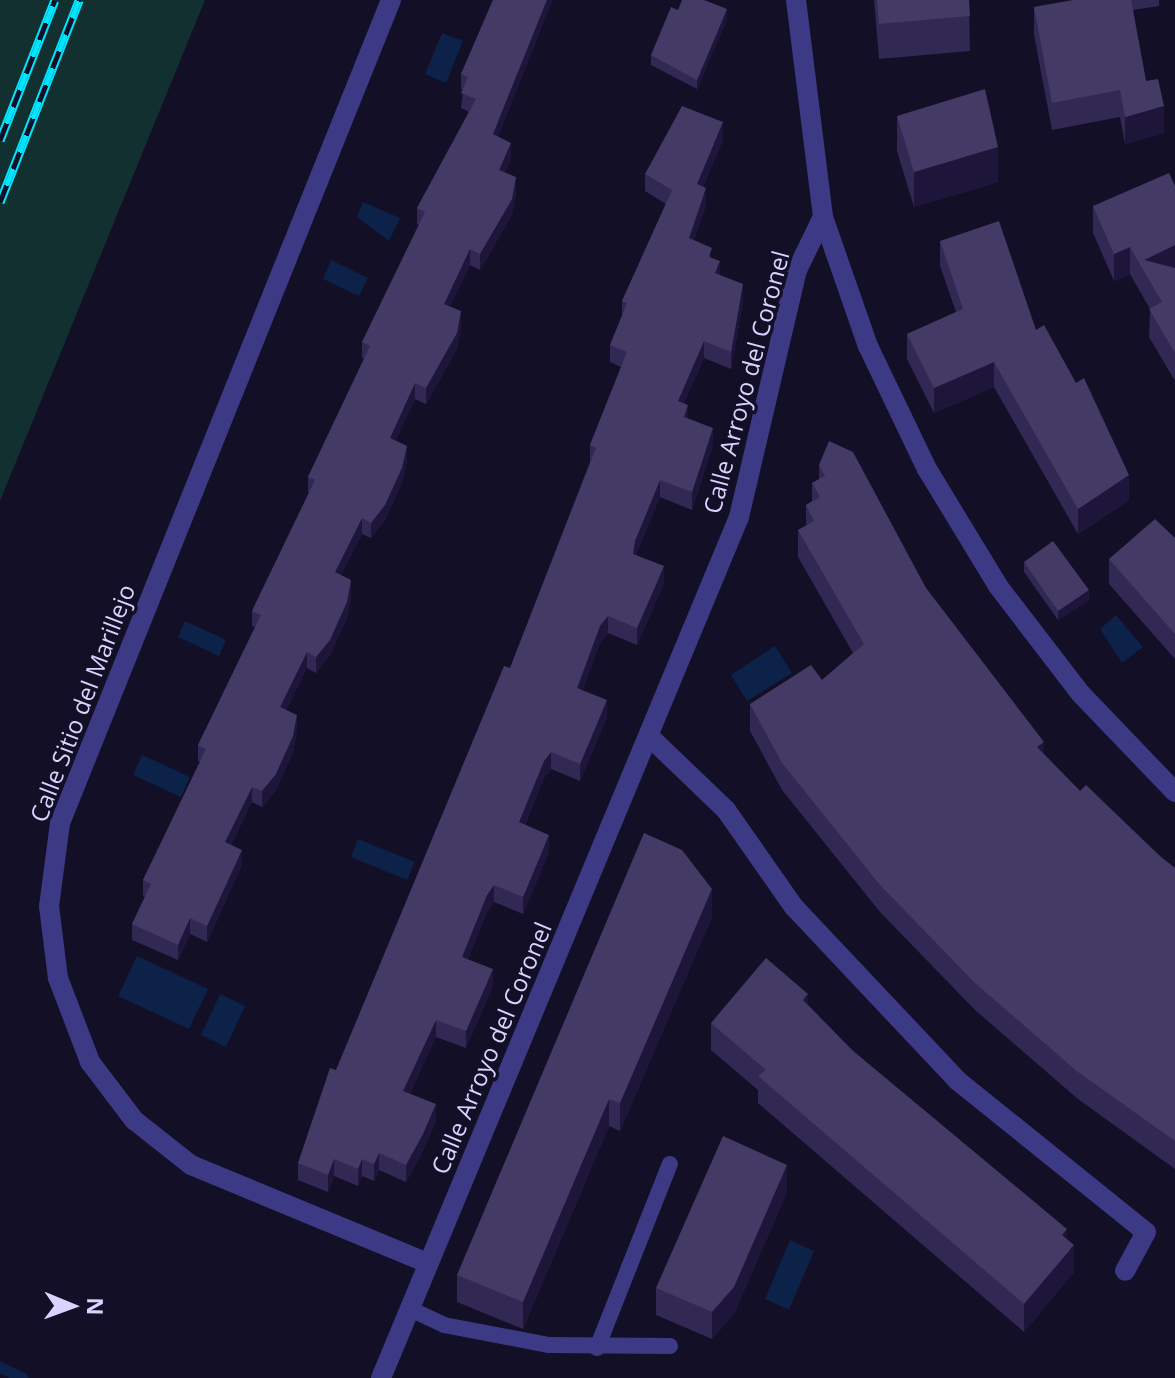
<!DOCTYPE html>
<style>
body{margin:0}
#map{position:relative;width:1175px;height:1378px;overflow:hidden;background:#130f26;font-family:"Open Sans",sans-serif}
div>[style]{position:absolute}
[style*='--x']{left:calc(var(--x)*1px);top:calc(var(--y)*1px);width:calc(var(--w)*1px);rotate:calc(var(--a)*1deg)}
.green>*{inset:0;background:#12302f}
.water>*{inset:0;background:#0c2248}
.stream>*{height:11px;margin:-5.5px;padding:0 5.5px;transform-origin:5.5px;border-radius:5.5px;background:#0c2248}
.service>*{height:16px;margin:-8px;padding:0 8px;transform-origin:8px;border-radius:8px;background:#3d3a85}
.minor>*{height:20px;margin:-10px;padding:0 10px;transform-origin:10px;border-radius:10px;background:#3d3a85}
.rail>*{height:9px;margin-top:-4.5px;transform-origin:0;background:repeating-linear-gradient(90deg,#130f26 0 18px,#00e5ff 0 36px);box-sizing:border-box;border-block:2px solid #00e5ff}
.wall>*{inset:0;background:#312854}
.shaded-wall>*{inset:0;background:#1d163a}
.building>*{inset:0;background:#433a66}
span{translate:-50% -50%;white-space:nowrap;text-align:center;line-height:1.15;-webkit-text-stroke:7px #130f26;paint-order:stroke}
.street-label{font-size:24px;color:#d9d4ff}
.north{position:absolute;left:32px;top:1266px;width:80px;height:80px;-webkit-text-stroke:6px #130f26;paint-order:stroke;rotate:91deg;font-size:22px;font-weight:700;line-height:32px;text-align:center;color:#d9d4ff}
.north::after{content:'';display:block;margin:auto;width:28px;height:36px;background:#d9d4ff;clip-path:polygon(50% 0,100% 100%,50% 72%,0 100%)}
</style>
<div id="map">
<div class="green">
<i style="clip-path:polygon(0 0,205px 0,0 501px)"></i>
</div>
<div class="water">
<i style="clip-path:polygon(442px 33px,463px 41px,446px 83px,425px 74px)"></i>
<i style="clip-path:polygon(363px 202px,400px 218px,389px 241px,357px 217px)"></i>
<i style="clip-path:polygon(331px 260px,368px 278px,359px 296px,323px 279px)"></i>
<i style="clip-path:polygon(1116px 615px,1143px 647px,1122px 663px,1100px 629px)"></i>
<i style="clip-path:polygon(185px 621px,226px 640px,219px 656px,178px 637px)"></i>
<i style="clip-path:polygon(775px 646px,792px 673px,747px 701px,731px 675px)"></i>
<i style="clip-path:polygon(142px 755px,190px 777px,181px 797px,133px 775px)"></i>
<i style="clip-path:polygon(358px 839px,415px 862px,407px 880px,351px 857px)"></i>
<i style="clip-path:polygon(137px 956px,208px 989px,189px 1029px,118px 996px)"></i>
<i style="clip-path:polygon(220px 994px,245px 1006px,226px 1047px,201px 1035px)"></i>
<i style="clip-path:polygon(790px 1240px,814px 1251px,789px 1310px,765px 1299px)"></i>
</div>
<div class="stream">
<i style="--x:0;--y:1367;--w:25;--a:26"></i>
</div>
<div class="service">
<i style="--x:410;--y:1309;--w:38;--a:25"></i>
<i style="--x:444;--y:1325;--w:107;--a:10.8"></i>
<i style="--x:549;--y:1345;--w:121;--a:0.5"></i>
<i style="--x:597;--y:1348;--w:198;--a:-68.4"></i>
</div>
<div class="minor">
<i style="--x:391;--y:0;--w:887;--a:111.91"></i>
<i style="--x:60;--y:823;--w:84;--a:97.5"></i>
<i style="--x:49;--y:906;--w:73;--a:82.9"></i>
<i style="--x:58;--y:978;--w:90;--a:69.1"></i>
<i style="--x:90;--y:1062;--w:73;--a:52.8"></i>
<i style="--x:134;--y:1120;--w:73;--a:38.3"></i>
<i style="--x:191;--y:1165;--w:256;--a:22.5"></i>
<i style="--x:796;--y:0;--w:219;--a:82.9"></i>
<i style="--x:823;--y:217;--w:137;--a:70.8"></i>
<i style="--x:868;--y:346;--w:136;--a:64.4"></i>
<i style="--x:927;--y:469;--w:137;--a:58.7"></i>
<i style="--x:998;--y:586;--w:136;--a:52.5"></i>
<i style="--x:1081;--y:694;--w:136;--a:46.2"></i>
<i style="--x:652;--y:739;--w:103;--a:43.8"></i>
<i style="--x:726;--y:810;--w:118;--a:55"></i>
<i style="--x:794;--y:907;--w:239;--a:46.7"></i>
<i style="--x:958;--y:1081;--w:241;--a:38.8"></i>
<i style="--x:1146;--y:1232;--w:44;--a:118.3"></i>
<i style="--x:381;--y:1378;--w:932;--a:-67.42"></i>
<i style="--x:739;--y:517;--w:254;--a:-76.8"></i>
<i style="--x:797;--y:270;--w:59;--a:-63.9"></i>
</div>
<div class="rail">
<i style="--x:0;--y:140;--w:150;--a:-68.6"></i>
<i style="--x:0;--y:202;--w:217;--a:-68.6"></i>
</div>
<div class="wall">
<i style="clip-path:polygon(493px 0,498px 137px,511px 159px,505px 172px,516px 193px,512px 215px,480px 270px,470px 265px,450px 306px,461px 327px,457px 349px,426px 404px,415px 399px,395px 441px,407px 461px,402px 483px,385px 520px,371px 538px,362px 534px,341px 575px,351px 596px,347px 618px,330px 655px,316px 673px,307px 668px,286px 710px,297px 730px,293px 752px,276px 790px,262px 807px,252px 802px,231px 845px,242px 865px,207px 942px,190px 934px,178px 960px,132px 940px,132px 924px,145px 897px,143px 896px,143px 880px,200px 762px,198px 761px,198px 745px,255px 627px,252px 626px,252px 611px,309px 493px,308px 492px,308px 477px,364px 359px,362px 358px,362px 342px,419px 225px,417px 224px,417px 208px,469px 112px,461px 108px,463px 90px,461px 89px,461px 74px)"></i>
<i style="clip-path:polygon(874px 0,969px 0,970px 51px,879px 59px)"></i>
<i style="clip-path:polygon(1074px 0,1159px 0,1159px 6px,1133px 10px,1146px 81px,1164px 133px,1125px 144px,1120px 117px,1052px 130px,1034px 35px,1034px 7px)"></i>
<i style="clip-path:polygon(678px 10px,727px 19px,697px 89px,651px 65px,651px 55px)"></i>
<i style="clip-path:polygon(897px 116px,998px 182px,914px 207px,897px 151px)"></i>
<i style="clip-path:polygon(723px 140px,703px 187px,706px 205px,694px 240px,712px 258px,720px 275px,743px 301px,731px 369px,704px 358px,684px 403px,688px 419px,713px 445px,692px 510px,660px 497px,636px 555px,664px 583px,637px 645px,608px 633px,600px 643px,582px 691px,607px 717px,580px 781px,551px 769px,544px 778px,525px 825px,549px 852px,523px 914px,494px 902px,487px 912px,468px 959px,493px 986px,466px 1048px,436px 1037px,410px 1093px,436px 1121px,423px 1151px,406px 1182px,379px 1170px,374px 1181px,362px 1176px,358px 1186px,334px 1176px,328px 1192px,298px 1180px,298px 1163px,336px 1070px,510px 668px,590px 462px,590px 445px,621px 367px,610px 362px,610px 345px,622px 317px,622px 301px,666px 204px,645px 191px,645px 174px)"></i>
<i style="clip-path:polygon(1175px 186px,1175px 381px,1149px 337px,1150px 309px,1130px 274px,1114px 281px,1093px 233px,1093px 206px)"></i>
<i style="clip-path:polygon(940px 241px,1036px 330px,1129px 500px,1078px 534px,994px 387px,934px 413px,907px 359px,907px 334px,956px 312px,940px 266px)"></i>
<i style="clip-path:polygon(819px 465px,926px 588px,1044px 754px,1080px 791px,1175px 868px,1175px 1169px,1078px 1099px,975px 1010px,880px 912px,782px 790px,750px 731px,750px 704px,822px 680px,853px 653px,798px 557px,798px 530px,806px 526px,806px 505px,812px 501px,812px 483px,819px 479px)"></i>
<i style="clip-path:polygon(1175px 538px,1175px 659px,1109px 584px,1109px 559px)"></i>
<i style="clip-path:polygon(1024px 562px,1089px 600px,1058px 620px,1024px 572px)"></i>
<i style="clip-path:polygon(712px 917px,620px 1131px,609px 1126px,523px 1329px,457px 1302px,457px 1275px)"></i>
<i style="clip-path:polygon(808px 1005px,852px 1050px,1067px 1239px,1074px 1272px,1024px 1332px,758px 1103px,758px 1090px,711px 1050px,711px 1023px)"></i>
<i style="clip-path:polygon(787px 1192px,734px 1314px,712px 1339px,656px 1315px,656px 1288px)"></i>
</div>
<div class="shaded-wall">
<i style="clip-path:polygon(547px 0,553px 0,493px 150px,493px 134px)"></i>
<i style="clip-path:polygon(727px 9px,727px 19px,697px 89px,697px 80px)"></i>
<i style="clip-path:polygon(1164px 106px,1164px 133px,1125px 144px,1125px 117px)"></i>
<i style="clip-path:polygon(723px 122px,723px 140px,697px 201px,697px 184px)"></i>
<i style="clip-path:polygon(511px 143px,511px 159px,499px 185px,499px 170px)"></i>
<i style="clip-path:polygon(998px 147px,998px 182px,914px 207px,914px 172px)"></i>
<i style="clip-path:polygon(516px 177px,516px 193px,512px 215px,480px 270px,480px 254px)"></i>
<i style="clip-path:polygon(706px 188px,706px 205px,689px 255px,689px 238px)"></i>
<i style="clip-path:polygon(1175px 245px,1175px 273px,1144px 260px)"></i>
<i style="clip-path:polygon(1130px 247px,1130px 274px,1114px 281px,1114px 254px)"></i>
<i style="clip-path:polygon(470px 249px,470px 265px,444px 319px,444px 304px)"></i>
<i style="clip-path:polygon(720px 261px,720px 278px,715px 273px)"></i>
<i style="clip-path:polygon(743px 284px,743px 301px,731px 369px,731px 352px)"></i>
<i style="clip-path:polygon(461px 311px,461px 327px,457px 349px,426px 404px,426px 388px)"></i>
<i style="clip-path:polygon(704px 341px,704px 358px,678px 418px,678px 401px)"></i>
<i style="clip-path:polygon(994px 362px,994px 387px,934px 413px,934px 388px)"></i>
<i style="clip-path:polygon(415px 383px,415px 399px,390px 453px,390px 438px)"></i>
<i style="clip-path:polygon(688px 405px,688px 422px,684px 417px)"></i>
<i style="clip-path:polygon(713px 428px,713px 445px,692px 510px,692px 492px)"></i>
<i style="clip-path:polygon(407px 446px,407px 461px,402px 483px,385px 520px,371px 538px,371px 523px)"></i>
<i style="clip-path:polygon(1129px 475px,1129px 500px,1078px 534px,1078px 509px)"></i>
<i style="clip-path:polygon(660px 480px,660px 497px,635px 558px,633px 554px,635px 541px)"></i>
<i style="clip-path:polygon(362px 518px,362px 534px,335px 588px,335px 572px)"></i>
<i style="clip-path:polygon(664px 566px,664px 583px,637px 645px,637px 628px)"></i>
<i style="clip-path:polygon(351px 580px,351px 596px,347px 618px,330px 655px,316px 673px,316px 657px)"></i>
<i style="clip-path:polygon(1089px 590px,1089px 600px,1058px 620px,1058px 611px)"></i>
<i style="clip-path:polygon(608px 616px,608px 633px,600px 643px,577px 706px,577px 688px,600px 626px)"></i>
<i style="clip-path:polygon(307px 652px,307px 668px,280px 723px,280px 707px)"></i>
<i style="clip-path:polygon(607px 700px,607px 717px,580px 781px,580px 764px)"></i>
<i style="clip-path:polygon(297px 715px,297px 730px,293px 752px,276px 790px,262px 807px,262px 791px)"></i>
<i style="clip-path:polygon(1044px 742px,1044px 769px,1037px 747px)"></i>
<i style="clip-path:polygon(551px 752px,551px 769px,544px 778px,519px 839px,519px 822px,544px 761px)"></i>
<i style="clip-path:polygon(252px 787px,252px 802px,225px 857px,225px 842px)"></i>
<i style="clip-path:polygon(549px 835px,549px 852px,523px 914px,523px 897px)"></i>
<i style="clip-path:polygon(242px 850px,242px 865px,207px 942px,207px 926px)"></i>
<i style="clip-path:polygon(494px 885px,494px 902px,487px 912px,462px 974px,462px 957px,487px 895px)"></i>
<i style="clip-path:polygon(712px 889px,712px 917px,620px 1131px,620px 1103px)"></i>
<i style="clip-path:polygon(190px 918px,190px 934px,178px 960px,178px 945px)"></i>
<i style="clip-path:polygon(493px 969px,493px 986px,466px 1048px,466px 1031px)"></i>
<i style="clip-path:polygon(808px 994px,808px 1021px,803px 1000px)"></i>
<i style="clip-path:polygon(436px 1020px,436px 1037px,403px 1108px,403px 1091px)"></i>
<i style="clip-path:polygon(609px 1099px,609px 1126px,523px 1329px,523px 1302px)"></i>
<i style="clip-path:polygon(436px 1104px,436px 1121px,423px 1151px,406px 1182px,406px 1165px)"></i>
<i style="clip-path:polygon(379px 1153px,379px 1170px,374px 1181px,374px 1164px)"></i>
<i style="clip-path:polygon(334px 1159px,334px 1176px,328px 1192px,328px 1175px)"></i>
<i style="clip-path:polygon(362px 1159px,362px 1176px,358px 1186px,358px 1169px)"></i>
<i style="clip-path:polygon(787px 1165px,787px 1192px,734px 1314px,712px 1339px,712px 1312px)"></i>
<i style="clip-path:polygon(1067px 1229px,1067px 1254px,1074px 1245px,1074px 1272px,1024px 1332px,1024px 1304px,1062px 1235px)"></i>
</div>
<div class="building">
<i style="clip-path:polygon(493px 0,547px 0,493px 134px,511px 143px,499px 170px,516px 177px,512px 199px,480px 254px,470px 249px,444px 304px,461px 311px,457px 333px,426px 388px,415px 383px,390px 438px,407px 446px,402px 468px,385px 505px,371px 523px,362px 518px,335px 572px,351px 580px,347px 602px,330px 640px,316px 657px,307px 652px,280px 707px,297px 715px,293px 736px,276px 774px,262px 791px,252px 787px,225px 842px,242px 850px,207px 926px,190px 918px,178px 945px,132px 924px,151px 884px,143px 880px,206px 749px,198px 745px,261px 615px,252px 611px,315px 480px,308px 477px,370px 346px,362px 342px,425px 212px,417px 208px,476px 99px,461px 93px,468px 77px,461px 74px)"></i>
<i style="clip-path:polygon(682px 0,704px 0,727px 9px,697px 80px,651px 55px,671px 7px,678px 10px)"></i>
<i style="clip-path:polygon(877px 0,969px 0,970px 16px,879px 24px)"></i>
<i style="clip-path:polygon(1074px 0,1131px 0,1146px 81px,1158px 79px,1164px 106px,1125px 117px,1120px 90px,1052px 103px,1034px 7px)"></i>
<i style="clip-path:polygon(985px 89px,998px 147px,914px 172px,897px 116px)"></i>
<i style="clip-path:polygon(682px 106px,723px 122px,697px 184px,706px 188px,689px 238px,712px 248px,709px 257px,720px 261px,715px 273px,743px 284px,731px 352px,704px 341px,678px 401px,688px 405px,684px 417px,713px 428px,692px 492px,660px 480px,635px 541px,633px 554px,664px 566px,637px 628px,608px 616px,600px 626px,577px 688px,607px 700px,580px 764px,551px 752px,544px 761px,519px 822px,549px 835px,523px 897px,494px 885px,487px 895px,462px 957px,493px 969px,466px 1031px,436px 1020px,403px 1091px,436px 1104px,423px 1134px,406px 1165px,379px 1153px,374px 1164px,362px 1159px,358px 1169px,334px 1159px,328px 1175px,298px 1163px,330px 1068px,336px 1070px,504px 666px,510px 668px,596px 448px,590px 445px,627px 352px,610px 345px,627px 303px,622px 301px,672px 190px,645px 174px)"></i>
<i style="clip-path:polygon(1169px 173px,1175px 186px,1175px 245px,1144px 260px,1175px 268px,1175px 353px,1149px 309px,1162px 302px,1130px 247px,1114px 254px,1093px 206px)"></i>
<i style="clip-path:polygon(999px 221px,1036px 330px,1044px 325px,1076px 383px,1084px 378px,1129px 475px,1078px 509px,994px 362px,934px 388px,907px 334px,963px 309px,940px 241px)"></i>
<i style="clip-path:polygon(829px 441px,853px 452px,926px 588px,1044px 742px,1037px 747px,1080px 791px,1086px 785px,1162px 858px,1175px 868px,1175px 1141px,1078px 1072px,975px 983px,880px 885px,782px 763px,750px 704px,811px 665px,822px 680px,864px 644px,798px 530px,814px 521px,806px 505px,820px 497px,812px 483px,825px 476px,819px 465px)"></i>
<i style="clip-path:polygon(1155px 519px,1175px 538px,1175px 634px,1109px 559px)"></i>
<i style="clip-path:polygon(1053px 541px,1089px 590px,1058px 611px,1024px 562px)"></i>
<i style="clip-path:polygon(644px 833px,682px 850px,712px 889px,620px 1103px,609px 1099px,523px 1302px,457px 1275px)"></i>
<i style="clip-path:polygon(766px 958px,808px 994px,803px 1000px,852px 1050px,1067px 1229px,1062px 1235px,1074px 1245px,1024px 1304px,758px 1076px,766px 1070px,711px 1023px)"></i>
<i style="clip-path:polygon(723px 1136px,787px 1165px,734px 1287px,712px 1312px,656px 1288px)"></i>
</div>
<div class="street-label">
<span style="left:746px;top:382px;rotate:-75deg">Calle Arroyo del Coronel</span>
<span style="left:82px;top:703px;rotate:-69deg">Calle Sitio del Marillejo</span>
<span style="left:491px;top:1048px;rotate:-67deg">Calle Arroyo del Coronel</span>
</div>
<div class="north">N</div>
</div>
